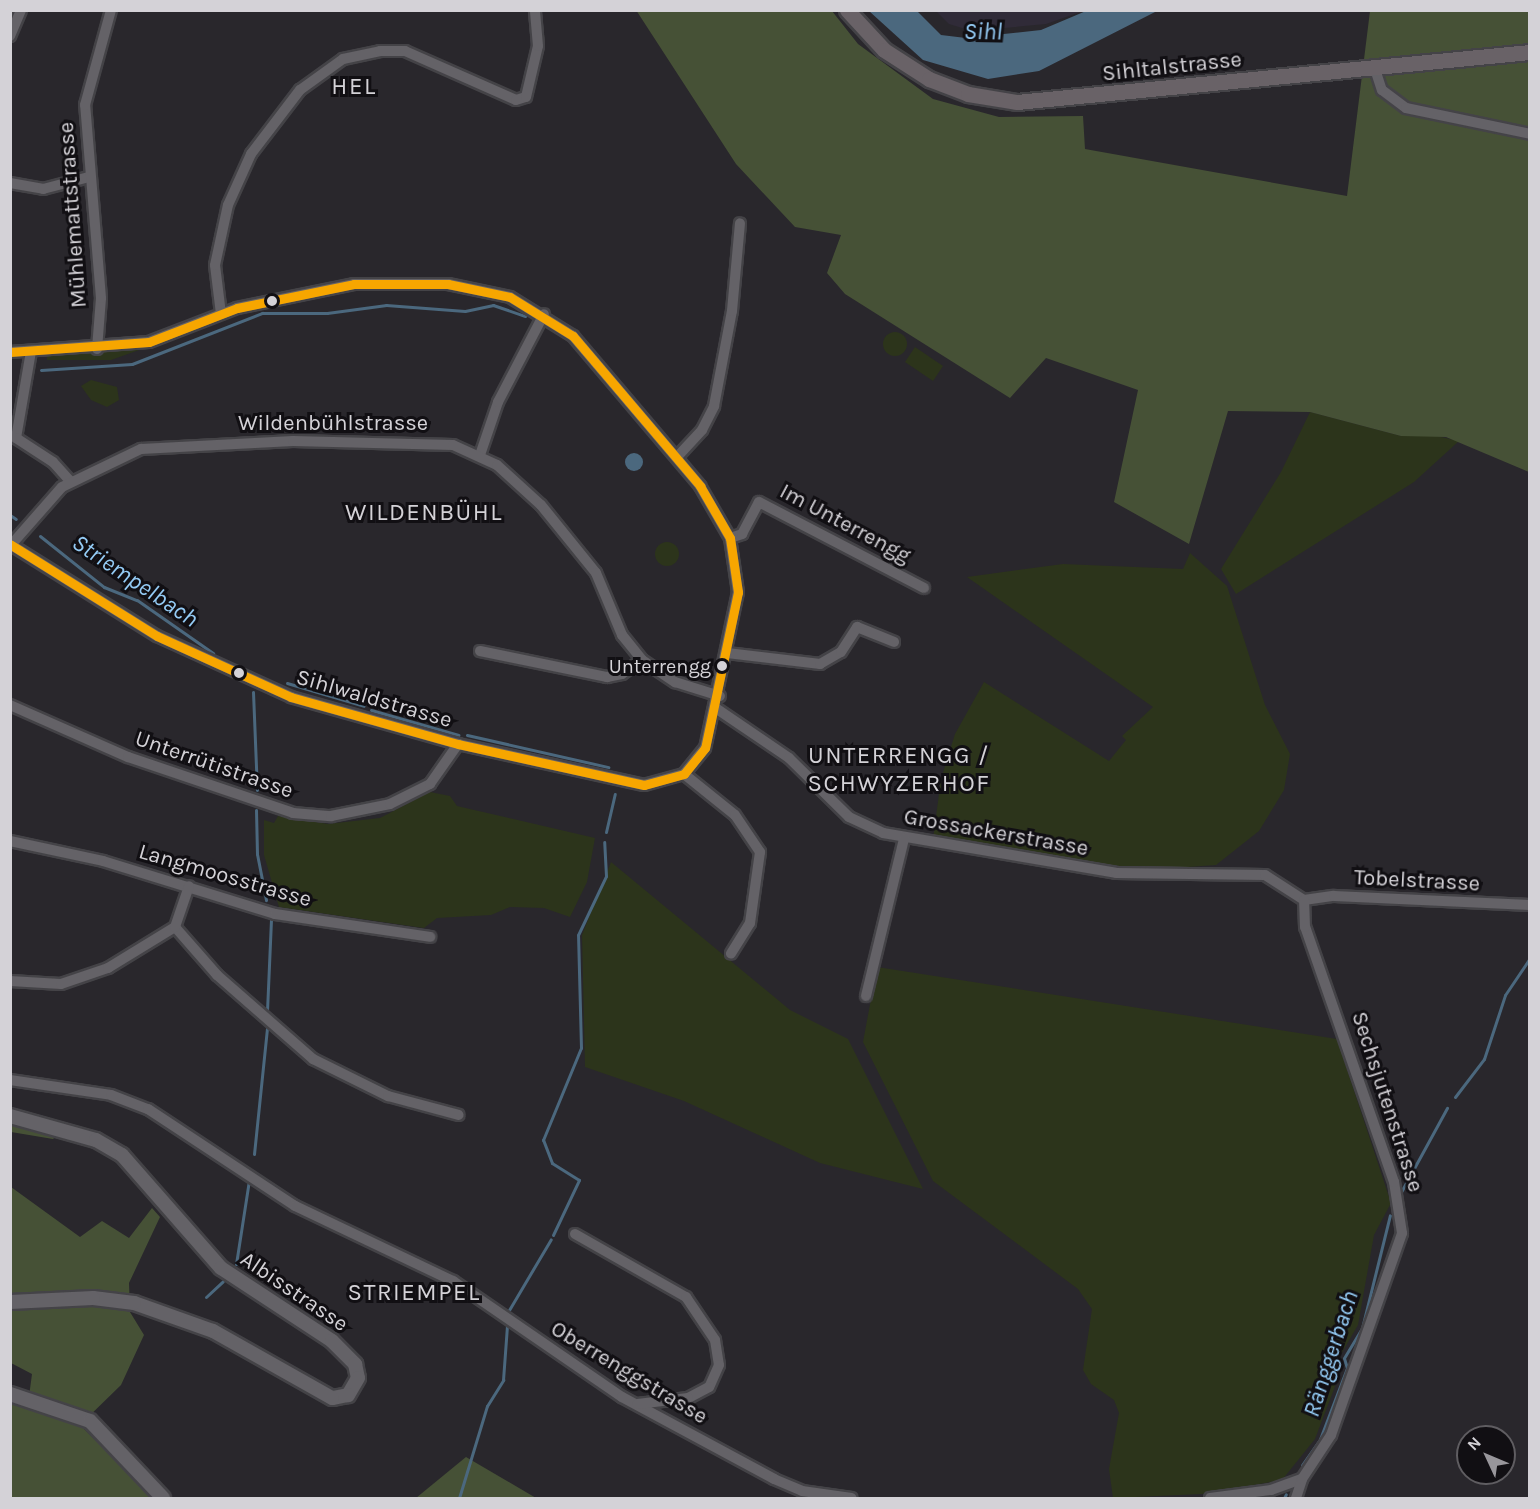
<!DOCTYPE html>
<meta charset="utf-8">
<style>
body{margin:0}
#map{position:relative;width:1540px;height:1509px;overflow:hidden;background:#29272c;font-family:Karla,sans-serif}
div>[style]{position:absolute}
[style*='--x']{left:calc(var(--x)*1px);top:calc(var(--y)*1px);width:calc(var(--w)*1px);rotate:calc(var(--a)*1deg)}
.built>*{inset:0;background:#302b38}
.green>*{inset:0;background:#2c341b}
.round{border-radius:50%}
.forest>*{inset:0;background:#465136}
.water>*{inset:0;background:#4b687e}
.stream>*{height:3px;margin:-1.5px;padding:0 1.5px;transform-origin:1.5px;border-radius:1.5px;background:#4b687e}
.roads{filter:drop-shadow(2px 0 #444347) drop-shadow(-2px 0 #444347) drop-shadow(0 2px #444347) drop-shadow(0 -2px #444347)}
.street>*{height:10px;margin:-5px;padding:0 5px;transform-origin:5px;border-radius:5px;background:#646267}
.secondary>*{height:14px;margin:-7px;padding:0 7px;transform-origin:7px;border-radius:7px;background:#646267}
.primary>*{height:15px;margin:-7.5px;padding:0 7.5px;transform-origin:7.5px;border-radius:7.5px;background:#696267}
.bus-1>*{height:9px;margin:-4.5px;padding:0 4.5px;transform-origin:4.5px;border-radius:4.5px;background:#f7a600}
.dots>*{width:16px;height:16px;translate:-50% -50%;box-sizing:border-box;border:3px solid #110f13;border-radius:50%}
span{translate:-50% -50%;white-space:nowrap;text-align:center;line-height:1.15;-webkit-text-stroke:6px #110f13;paint-order:stroke}
.bus-label{font-size:20px;color:#d4d2d7}
.right{translate:-100% -50%;text-align:right}
.street-label{font-size:22px;color:#d4d2d7}
.water-label{font-size:24px;color:#94cbf5;font-style:italic}
.neighbourhood-label{font-size:24px;color:#d4d2d7;letter-spacing:1.5px}
.frame{position:absolute;inset:0;border:12px solid #d4d2d7;pointer-events:none}
.north{position:absolute;left:1456px;top:1425px;width:60px;height:60px;box-sizing:border-box;background:#110f13;border:2px solid #5f5d61;border-radius:50%;rotate:314deg;font-size:16px;font-weight:700;line-height:24px;text-align:center;color:#d4d2d7}
.north::after{content:'';display:block;margin:auto;width:21px;height:27px;background:#98969b;clip-path:polygon(50% 0,100% 100%,50% 72%,0 100%)}
</style>
<div id="map">
<div class="built">
<i style="clip-path:polygon(936px 11px,1083px 11px,1046px 24px,972px 31px,949px 24px)"></i>
</div>
<div class="green">
<i class="round" style="left:883px;top:332px;width:24px;height:24px"></i>
<i style="clip-path:polygon(156px 344px,111px 360px,47px 360px,47px 355px)"></i>
<i style="clip-path:polygon(915px 347px,943px 366px,933px 381px,905px 362px)"></i>
<i style="clip-path:polygon(91px 380px,117px 387px,119px 400px,107px 407px,91px 400px,81px 386px)"></i>
<i style="clip-path:polygon(1310px 412px,1401px 436px,1423px 433px,1459px 441px,1414px 482px,1236px 594px,1221px 569px,1281px 472px)"></i>
<i class="round" style="left:655px;top:542px;width:24px;height:24px"></i>
<i style="clip-path:polygon(1190px 553px,1227px 586px,1265px 705px,1290px 754px,1284px 790px,1259px 831px,1216px 865px,1146px 870px,933px 839px,941px 779px,955px 734px,984px 682px,1109px 761px,1126px 740px,1122px 736px,1153px 707px,967px 577px,1063px 564px,1183px 569px)"></i>
<i style="clip-path:polygon(430px 792px,450px 796px,457px 806px,595px 838px,587px 882px,570px 917px,544px 908px,510px 907px,491px 915px,437px 918px,424px 928px,279px 907px,264px 855px,264px 820px,274px 823px,278px 816px,328px 824px,380px 818px)"></i>
<i style="clip-path:polygon(611px 862px,790px 1010px,848px 1039px,923px 1189px,820px 1163px,684px 1101px,585px 1067px,582px 935px)"></i>
<i style="clip-path:polygon(877px 967px,1337px 1039px,1391px 1203px,1374px 1235px,1358px 1325px,1340px 1356px,1342px 1368px,1315px 1439px,1282px 1480px,1202px 1494px,1113px 1498px,1109px 1469px,1119px 1413px,1114px 1400px,1091px 1384px,1083px 1370px,1092px 1309px,1078px 1289px,933px 1181px,863px 1042px)"></i>
</div>
<div class="forest">
<i style="clip-path:polygon(636px 10px,832px 11px,858px 44px,933px 99px,999px 117px,1083px 116px,1085px 149px,1347px 196px,1370px 11px,1529px 11px,1529px 472px,1446px 437px,1401px 436px,1310px 412px,1228px 411px,1189px 544px,1114px 502px,1138px 390px,1046px 358px,1010px 398px,845px 294px,827px 273px,841px 235px,795px 227px,736px 164px)"></i>
<i style="clip-path:polygon(10px 1123px,59px 1134px,53px 1139px,11px 1132px)"></i>
<i style="clip-path:polygon(11px 1187px,80px 1237px,102px 1221px,129px 1238px,152px 1208px,160px 1217px,129px 1283px,130px 1312px,144px 1335px,121px 1385px,80px 1425px,154px 1498px,11px 1498px,10px 1401px,28px 1404px,32px 1374px,11px 1363px)"></i>
<i style="clip-path:polygon(466px 1457px,536px 1498px,416px 1498px)"></i>
</div>
<div class="water">
<i style="clip-path:polygon(869px 11px,917px 11px,941px 35px,966px 38px,1041px 30px,1086px 11px,1157px 11px,1039px 71px,988px 79px,923px 60px)"></i>
<i class="round" style="left:625px;top:453px;width:18px;height:18px"></i>
</div>
<div class="stream">
<i style="--x:41;--y:370;--w:91;--a:-3.8"></i>
<i style="--x:132;--y:364;--w:140;--a:-21.4"></i>
<i style="--x:262;--y:313;--w:65;--a:0"></i>
<i style="--x:327;--y:313;--w:60;--a:-7.7"></i>
<i style="--x:386;--y:305;--w:79;--a:4.3"></i>
<i style="--x:465;--y:311;--w:29;--a:-12"></i>
<i style="--x:493;--y:305;--w:34;--a:19"></i>
<i style="--x:10;--y:515;--w:7;--a:34"></i>
<i style="--x:40;--y:536;--w:82;--a:38.6"></i>
<i style="--x:104;--y:587;--w:35;--a:22"></i>
<i style="--x:137;--y:600;--w:93;--a:34.9"></i>
<i style="--x:287;--y:683;--w:80;--a:16.6"></i>
<i style="--x:253;--y:692;--w:98;--a:87.7"></i>
<i style="--x:371;--y:710;--w:91;--a:15.9"></i>
<i style="--x:467;--y:735;--w:145;--a:12.8"></i>
<i style="--x:256;--y:810;--w:44;--a:88.7"></i>
<i style="--x:257;--y:854;--w:47;--a:78.9"></i>
<i style="--x:606;--y:832;--w:39;--a:-77"></i>
<i style="--x:267;--y:1011;--w:92;--a:-87.5"></i>
<i style="--x:1455;--y:1097;--w:48;--a:-52.7"></i>
<i style="--x:1484;--y:1059;--w:67;--a:-71.8"></i>
<i style="--x:1505;--y:995;--w:45;--a:-56"></i>
<i style="--x:254;--y:1154;--w:126;--a:-84.1"></i>
<i style="--x:1401;--y:1192;--w:96;--a:-61.3"></i>
<i style="--x:553;--y:1235;--w:61;--a:-64.7"></i>
<i style="--x:579;--y:1180;--w:32;--a:-148"></i>
<i style="--x:552;--y:1163;--w:25;--a:-111"></i>
<i style="--x:543;--y:1140;--w:100;--a:-67.6"></i>
<i style="--x:581;--y:1048;--w:113;--a:-91.5"></i>
<i style="--x:578;--y:935;--w:65;--a:-64.6"></i>
<i style="--x:606;--y:876;--w:34;--a:-93"></i>
<i style="--x:236;--y:1264;--w:85;--a:-81.2"></i>
<i style="--x:206;--y:1297;--w:23;--a:-43"></i>
<i style="--x:509;--y:1310;--w:82;--a:-59.4"></i>
<i style="--x:1302;--y:1465;--w:32;--a:-55"></i>
<i style="--x:1320;--y:1439;--w:76;--a:-69.2"></i>
<i style="--x:1347;--y:1368;--w:10;--a:-107"></i>
<i style="--x:1344;--y:1358;--w:35;--a:-59"></i>
<i style="--x:1362;--y:1328;--w:116;--a:-76.1"></i>
<i style="--x:459;--y:1498;--w:96;--a:-73.1"></i>
<i style="--x:487;--y:1406;--w:31;--a:-58"></i>
<i style="--x:503;--y:1380;--w:55;--a:-85.8"></i>
<i style="--x:1284;--y:1498;--w:4;--a:-63"></i>
</div>
<div class="roads">
<div class="street">
<i style="--x:10;--y:36;--w:28;--a:-67"></i>
<i style="--x:1375;--y:69;--w:22;--a:72"></i>
<i style="--x:1382;--y:90;--w:30;--a:37"></i>
<i style="--x:1406;--y:108;--w:127;--a:11.8"></i>
<i style="--x:10;--y:183;--w:34;--a:10"></i>
<i style="--x:43;--y:189;--w:48;--a:-14.6"></i>
<i style="--x:221;--y:314;--w:49;--a:-97"></i>
<i style="--x:215;--y:265;--w:61;--a:-77.8"></i>
<i style="--x:228;--y:205;--w:56;--a:-65.7"></i>
<i style="--x:251;--y:154;--w:81;--a:-52.6"></i>
<i style="--x:300;--y:90;--w:53;--a:-35.8"></i>
<i style="--x:343;--y:59;--w:38;--a:-12"></i>
<i style="--x:380;--y:51;--w:25;--a:0"></i>
<i style="--x:405;--y:51;--w:121;--a:23.8"></i>
<i style="--x:516;--y:100;--w:10;--a:-17"></i>
<i style="--x:526;--y:97;--w:52;--a:-76.8"></i>
<i style="--x:538;--y:46;--w:36;--a:-95"></i>
<i style="--x:97;--y:349;--w:51;--a:-85.5"></i>
<i style="--x:101;--y:298;--w:194;--a:-94.7"></i>
<i style="--x:85;--y:105;--w:98;--a:-74.7"></i>
<i style="--x:10;--y:352;--w:139;--a:-4.1"></i>
<i style="--x:149;--y:342;--w:94;--a:-21.1"></i>
<i style="--x:237;--y:308;--w:119;--a:-11.6"></i>
<i style="--x:354;--y:284;--w:94;--a:0"></i>
<i style="--x:448;--y:284;--w:63;--a:11.8"></i>
<i style="--x:510;--y:297;--w:74;--a:31.8"></i>
<i style="--x:573;--y:336;--w:197;--a:49.7"></i>
<i style="--x:700;--y:486;--w:60;--a:60"></i>
<i style="--x:730;--y:538;--w:55;--a:81.6"></i>
<i style="--x:738;--y:592;--w:159;--a:101.9"></i>
<i style="--x:705;--y:748;--w:33;--a:129"></i>
<i style="--x:684;--y:774;--w:41;--a:164.6"></i>
<i style="--x:644;--y:785;--w:190;--a:-167.6"></i>
<i style="--x:458;--y:744;--w:173;--a:-164.3"></i>
<i style="--x:291;--y:697;--w:147;--a:-155.5"></i>
<i style="--x:157;--y:636;--w:173;--a:-148"></i>
<i style="--x:16;--y:438;--w:88;--a:-80.2"></i>
<i style="--x:16;--y:438;--w:44;--a:33"></i>
<i style="--x:53;--y:462;--w:25;--a:48"></i>
<i style="--x:480;--y:455;--w:56;--a:-71.2"></i>
<i style="--x:498;--y:402;--w:99;--a:-62.4"></i>
<i style="--x:677;--y:457;--w:37;--a:-47"></i>
<i style="--x:702;--y:430;--w:27;--a:-63"></i>
<i style="--x:714;--y:406;--w:97;--a:-79.3"></i>
<i style="--x:732;--y:311;--w:88;--a:-84.8"></i>
<i style="--x:730;--y:538;--w:13;--a:-18"></i>
<i style="--x:742;--y:534;--w:36;--a:-62"></i>
<i style="--x:759;--y:502;--w:186;--a:27.5"></i>
<i style="--x:11;--y:545;--w:77;--a:-48.7"></i>
<i style="--x:62;--y:487;--w:88;--a:-25.7"></i>
<i style="--x:141;--y:449;--w:152;--a:-3"></i>
<i style="--x:293;--y:441;--w:160;--a:1.4"></i>
<i style="--x:453;--y:445;--w:48;--a:24.4"></i>
<i style="--x:497;--y:465;--w:59;--a:42.3"></i>
<i style="--x:541;--y:505;--w:87;--a:51"></i>
<i style="--x:596;--y:573;--w:67;--a:67.2"></i>
<i style="--x:622;--y:635;--w:32;--a:51"></i>
<i style="--x:642;--y:660;--w:40;--a:34"></i>
<i style="--x:675;--y:682;--w:47;--a:17.3"></i>
<i style="--x:480;--y:651;--w:130;--a:11.6"></i>
<i style="--x:607;--y:677;--w:15;--a:-11"></i>
<i style="--x:622;--y:674;--w:24;--a:-35"></i>
<i style="--x:727;--y:653;--w:94;--a:6.7"></i>
<i style="--x:820;--y:664;--w:24;--a:-30"></i>
<i style="--x:841;--y:652;--w:30;--a:-57"></i>
<i style="--x:857;--y:627;--w:40;--a:22"></i>
<i style="--x:10;--y:705;--w:129;--a:23.8"></i>
<i style="--x:128;--y:757;--w:174;--a:18.7"></i>
<i style="--x:293;--y:813;--w:38;--a:5"></i>
<i style="--x:331;--y:816;--w:60;--a:-11.5"></i>
<i style="--x:390;--y:804;--w:45;--a:-26.6"></i>
<i style="--x:430;--y:784;--w:49;--a:-55"></i>
<i style="--x:717;--y:709;--w:87;--a:34.2"></i>
<i style="--x:789;--y:758;--w:84;--a:44.5"></i>
<i style="--x:849;--y:817;--w:38;--a:25"></i>
<i style="--x:883;--y:833;--w:236;--a:9.7"></i>
<i style="--x:1116;--y:873;--w:149;--a:0.8"></i>
<i style="--x:1265;--y:875;--w:46;--a:32.7"></i>
<i style="--x:684;--y:774;--w:65;--a:38.8"></i>
<i style="--x:735;--y:815;--w:45;--a:56"></i>
<i style="--x:760;--y:852;--w:72;--a:98"></i>
<i style="--x:750;--y:923;--w:36;--a:122"></i>
<i style="--x:10;--y:841;--w:95;--a:12.1"></i>
<i style="--x:103;--y:861;--w:180;--a:17.1"></i>
<i style="--x:275;--y:914;--w:157;--a:8.4"></i>
<i style="--x:1304;--y:900;--w:30;--a:-8"></i>
<i style="--x:1334;--y:896;--w:196;--a:2.6"></i>
<i style="--x:175;--y:927;--w:64;--a:48.8"></i>
<i style="--x:217;--y:975;--w:128;--a:41.2"></i>
<i style="--x:313;--y:1059;--w:84;--a:26.3"></i>
<i style="--x:388;--y:1096;--w:73;--a:15"></i>
<i style="--x:10;--y:981;--w:51;--a:3.4"></i>
<i style="--x:61;--y:984;--w:50;--a:-18.8"></i>
<i style="--x:108;--y:968;--w:79;--a:-31.5"></i>
<i style="--x:175;--y:927;--w:43;--a:-71.1"></i>
<i style="--x:866;--y:996;--w:162;--a:-76.4"></i>
<i style="--x:10;--y:1080;--w:102;--a:8.4"></i>
<i style="--x:111;--y:1095;--w:40;--a:21"></i>
<i style="--x:148;--y:1109;--w:176;--a:33.4"></i>
<i style="--x:295;--y:1206;--w:175;--a:25.4"></i>
<i style="--x:453;--y:1281;--w:205;--a:34.5"></i>
<i style="--x:622;--y:1397;--w:173;--a:28.3"></i>
<i style="--x:774;--y:1479;--w:30;--a:23"></i>
<i style="--x:802;--y:1491;--w:50;--a:8"></i>
<i style="--x:575;--y:1234;--w:128;--a:29.6"></i>
<i style="--x:686;--y:1297;--w:52;--a:56"></i>
<i style="--x:715;--y:1340;--w:25;--a:81"></i>
<i style="--x:719;--y:1365;--w:24;--a:114"></i>
<i style="--x:709;--y:1387;--w:24;--a:152"></i>
<i style="--x:688;--y:1398;--w:51;--a:173.3"></i>
<i style="--x:1210;--y:1498;--w:62;--a:-7.5"></i>
<i style="--x:1271;--y:1490;--w:33;--a:-20"></i>
<i style="--x:1296;--y:1498;--w:20;--a:-72"></i>
<i style="--x:1302;--y:1479;--w:53;--a:-56.6"></i>
<i style="--x:1331;--y:1435;--w:214;--a:-70.6"></i>
<i style="--x:1402;--y:1233;--w:52;--a:-98.9"></i>
<i style="--x:1394;--y:1182;--w:270;--a:-109.2"></i>
<i style="--x:1305;--y:927;--w:27;--a:-92"></i>
</div>
<div class="secondary">
<i style="--x:10;--y:1116;--w:89;--a:15.6"></i>
<i style="--x:96;--y:1140;--w:30;--a:30"></i>
<i style="--x:122;--y:1155;--w:150;--a:48.8"></i>
<i style="--x:221;--y:1268;--w:133;--a:33.3"></i>
<i style="--x:332;--y:1341;--w:33;--a:45"></i>
<i style="--x:355;--y:1364;--w:14;--a:78"></i>
<i style="--x:358;--y:1378;--w:20;--a:120"></i>
<i style="--x:348;--y:1395;--w:16;--a:169"></i>
<i style="--x:332;--y:1398;--w:137;--a:-150.6"></i>
<i style="--x:213;--y:1331;--w:84;--a:-160.5"></i>
<i style="--x:134;--y:1303;--w:41;--a:-173"></i>
<i style="--x:93;--y:1298;--w:83;--a:177.2"></i>
<i style="--x:10;--y:1394;--w:84;--a:18.6"></i>
<i style="--x:90;--y:1421;--w:106;--a:46.5"></i>
</div>
<div class="primary">
<i style="--x:847;--y:10;--w:54;--a:47.2"></i>
<i style="--x:884;--y:50;--w:54;--a:32.8"></i>
<i style="--x:929;--y:79;--w:42;--a:21"></i>
<i style="--x:968;--y:94;--w:50;--a:9.3"></i>
<i style="--x:1017;--y:102;--w:515;--a:-5.57"></i>
</div>
</div>
<div class="bus-1">
<i style="--x:10;--y:352;--w:139;--a:-4.1"></i>
<i style="--x:149;--y:342;--w:94;--a:-21.1"></i>
<i style="--x:237;--y:308;--w:119;--a:-11.6"></i>
<i style="--x:354;--y:284;--w:94;--a:0"></i>
<i style="--x:448;--y:284;--w:63;--a:11.8"></i>
<i style="--x:510;--y:297;--w:74;--a:31.8"></i>
<i style="--x:573;--y:336;--w:197;--a:49.7"></i>
<i style="--x:700;--y:486;--w:60;--a:60"></i>
<i style="--x:730;--y:538;--w:55;--a:81.6"></i>
<i style="--x:738;--y:592;--w:159;--a:101.9"></i>
<i style="--x:705;--y:748;--w:33;--a:129"></i>
<i style="--x:684;--y:774;--w:41;--a:164.6"></i>
<i style="--x:644;--y:785;--w:190;--a:-167.6"></i>
<i style="--x:458;--y:744;--w:173;--a:-164.3"></i>
<i style="--x:291;--y:697;--w:147;--a:-155.5"></i>
<i style="--x:157;--y:636;--w:173;--a:-148"></i>
</div>
<div class="dots">
<i style="left:272px;top:301px;background:#d4d2d7"></i>
<i style="left:722px;top:666px;background:#d4d2d7"></i>
<i style="left:239px;top:673px;background:#d4d2d7"></i>
</div>
<div class="bus-label">
<span class="right" style="left:711px;top:666px">Unterrengg</span>
</div>
<div class="street-label">
<span style="left:1172px;top:67px;rotate:-6deg">Sihltalstrasse</span>
<span style="left:73px;top:215px;rotate:-94deg">Mühlemattstrasse</span>
<span style="left:333px;top:424px">Wildenbühlstrasse</span>
<span style="left:845px;top:524px;rotate:28deg">Im Unterrengg</span>
<span style="left:374px;top:699px;rotate:16deg">Sihlwaldstrasse</span>
<span style="left:214px;top:765px;rotate:19deg">Unterrütistrasse</span>
<span style="left:996px;top:833px;rotate:10deg">Grossackerstrasse</span>
<span style="left:225px;top:876px;rotate:16deg">Langmoosstrasse</span>
<span style="left:1417px;top:881px;rotate:3deg">Tobelstrasse</span>
<span style="left:1387px;top:1102px;rotate:72deg">Sechsjutenstrasse</span>
<span style="left:294px;top:1292px;rotate:34deg">Albisstrasse</span>
<span style="left:629px;top:1373px;rotate:31deg">Oberrenggstrasse</span>
</div>
<div class="water-label">
<span style="left:983px;top:32px;rotate:1deg">Sihl</span>
<span style="left:135px;top:581px;rotate:34deg">Striempelbach</span>
<span style="left:1331px;top:1354px;rotate:-72deg">Ränggerbach</span>
</div>
<div class="neighbourhood-label">
<span style="left:354px;top:87px">HEL</span>
<span style="left:424px;top:513px">WILDENBÜHL</span>
<span style="left:899px;top:770px">UNTERRENGG /<br>SCHWYZERHOF</span>
<span style="left:414px;top:1293px">STRIEMPEL</span>
</div>
<div class="frame"></div>
<div class="north">N</div>
</div>
